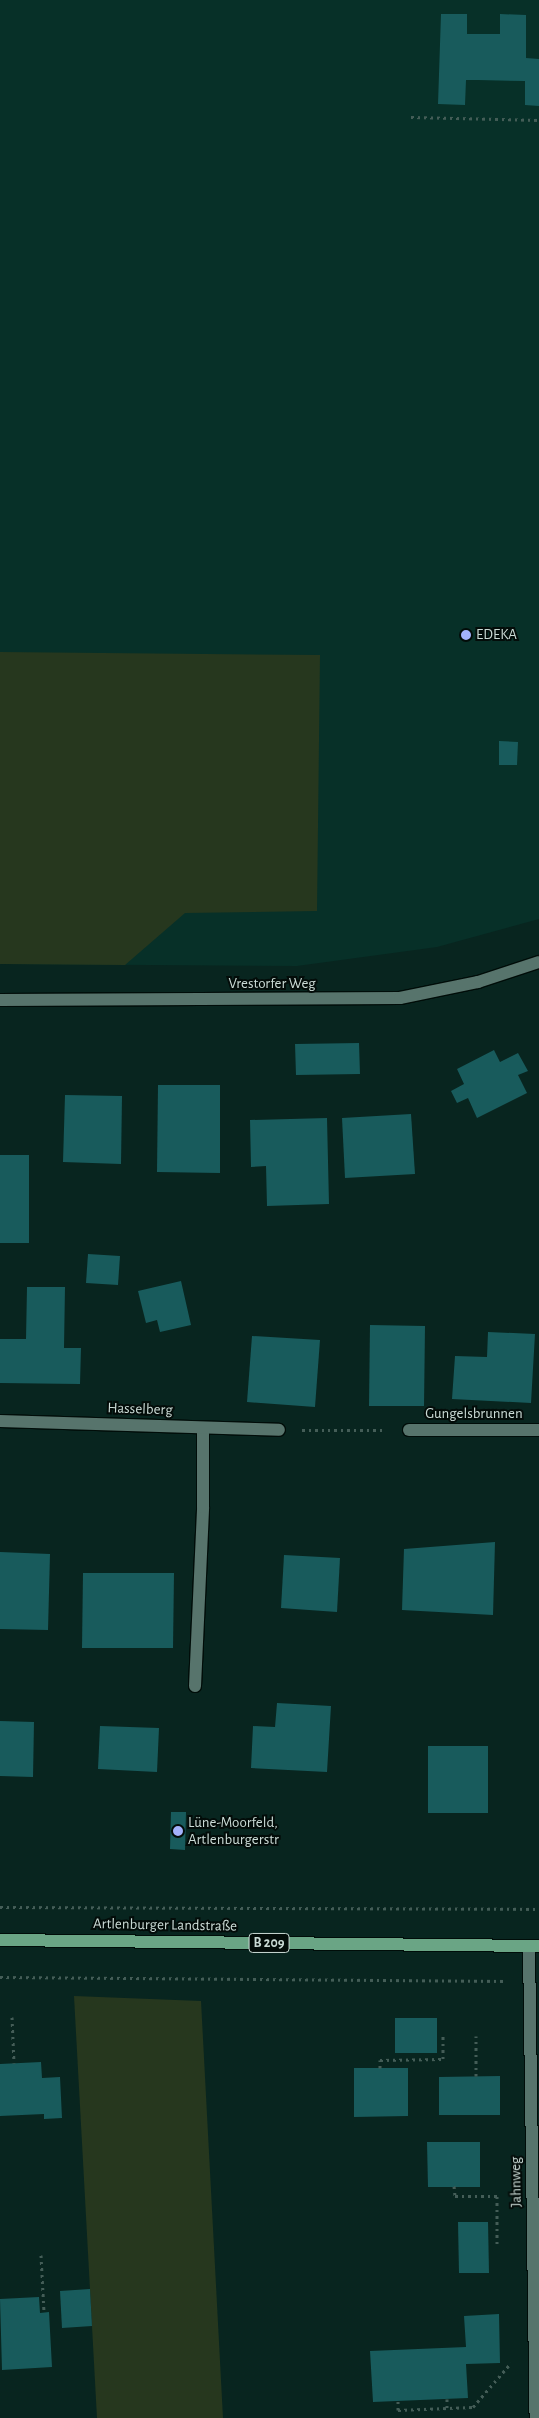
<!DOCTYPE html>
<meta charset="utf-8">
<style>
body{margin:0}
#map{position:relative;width:539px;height:2418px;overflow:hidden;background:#08251f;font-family:"Alegreya Sans",sans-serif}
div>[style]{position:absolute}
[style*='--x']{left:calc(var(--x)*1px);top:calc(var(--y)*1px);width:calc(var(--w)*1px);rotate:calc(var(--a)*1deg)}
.built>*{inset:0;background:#073028}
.green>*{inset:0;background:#26371e}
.building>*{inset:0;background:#185b5c}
.path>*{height:3px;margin-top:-1.5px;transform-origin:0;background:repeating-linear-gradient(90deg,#445d57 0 2.5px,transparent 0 6.5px)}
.roads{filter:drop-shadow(1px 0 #000d09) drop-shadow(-1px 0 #000d09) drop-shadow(0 1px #000d09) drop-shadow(0 -1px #000d09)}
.lane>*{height:12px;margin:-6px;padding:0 6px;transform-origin:6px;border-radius:6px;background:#57746c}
.street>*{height:12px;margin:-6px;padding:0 6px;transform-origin:6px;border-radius:6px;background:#57746c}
.primary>*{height:12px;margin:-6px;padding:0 6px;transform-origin:6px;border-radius:6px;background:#6aa585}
.dots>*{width:14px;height:14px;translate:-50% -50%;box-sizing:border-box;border:2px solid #030c09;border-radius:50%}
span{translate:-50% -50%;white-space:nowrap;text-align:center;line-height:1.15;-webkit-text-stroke:4px #030c09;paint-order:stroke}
.shield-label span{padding:1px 4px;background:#030c09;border:1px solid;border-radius:4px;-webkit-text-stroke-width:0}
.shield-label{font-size:14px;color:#cbdbd6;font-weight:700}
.poi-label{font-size:15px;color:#cbdbd6}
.left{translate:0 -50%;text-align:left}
.street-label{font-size:15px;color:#cbdbd6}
</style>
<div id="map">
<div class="built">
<i style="clip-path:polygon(0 0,539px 0,539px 919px,437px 947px,297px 966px,0 964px)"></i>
</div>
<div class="green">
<i style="clip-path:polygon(0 652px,320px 655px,317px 911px,185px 913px,125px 965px,0 964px)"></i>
<i style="clip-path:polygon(74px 1996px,201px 2001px,223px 2418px,97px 2418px)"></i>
</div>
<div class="building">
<i style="clip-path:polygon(441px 14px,467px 14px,467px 34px,500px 34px,500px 14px,526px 15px,526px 58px,539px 59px,539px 106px,525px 105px,525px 81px,478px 80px,466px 80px,465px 105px,438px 104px)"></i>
<i style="clip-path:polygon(499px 741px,518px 742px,517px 765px,499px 765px)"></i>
<i style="clip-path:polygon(359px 1043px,360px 1074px,296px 1075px,295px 1044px)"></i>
<i style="clip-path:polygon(494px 1050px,500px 1062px,518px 1053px,528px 1071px,518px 1075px,527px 1093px,477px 1118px,468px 1098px,457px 1103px,451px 1091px,464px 1084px,457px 1069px)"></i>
<i style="clip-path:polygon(158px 1085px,220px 1085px,220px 1173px,157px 1172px)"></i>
<i style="clip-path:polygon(65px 1095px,122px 1096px,121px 1164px,63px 1162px)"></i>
<i style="clip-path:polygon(411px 1114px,415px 1174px,345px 1178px,342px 1118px)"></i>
<i style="clip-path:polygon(327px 1118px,329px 1204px,267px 1206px,266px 1166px,251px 1167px,250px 1120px)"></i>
<i style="clip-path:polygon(0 1155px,29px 1155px,29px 1243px,0 1243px)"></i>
<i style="clip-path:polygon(88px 1254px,120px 1256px,118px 1285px,86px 1283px)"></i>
<i style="clip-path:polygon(181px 1281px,191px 1325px,160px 1332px,157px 1320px,146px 1323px,138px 1291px)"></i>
<i style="clip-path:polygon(27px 1287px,65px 1287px,64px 1348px,81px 1348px,80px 1384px,0 1383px,0 1339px,26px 1339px)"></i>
<i style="clip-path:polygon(370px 1325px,425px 1326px,424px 1406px,369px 1406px)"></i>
<i style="clip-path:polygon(488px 1332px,535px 1334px,531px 1403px,452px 1399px,455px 1356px,487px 1357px)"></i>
<i style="clip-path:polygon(252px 1336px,320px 1340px,315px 1407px,247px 1402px)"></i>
<i style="clip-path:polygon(495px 1542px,493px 1615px,402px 1610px,404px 1549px)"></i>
<i style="clip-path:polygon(0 1552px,50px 1554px,48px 1630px,0 1629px)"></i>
<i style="clip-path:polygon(284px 1555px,340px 1558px,337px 1612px,281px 1608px)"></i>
<i style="clip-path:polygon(83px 1573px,174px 1573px,173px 1648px,82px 1648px)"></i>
<i style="clip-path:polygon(277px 1703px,331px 1706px,327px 1772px,251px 1768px,253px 1726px,275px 1727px)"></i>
<i style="clip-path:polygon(0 1721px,34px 1722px,33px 1777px,0 1776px)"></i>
<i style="clip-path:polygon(100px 1726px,159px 1728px,157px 1772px,98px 1769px)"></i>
<i style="clip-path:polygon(428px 1746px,488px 1746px,488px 1813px,428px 1813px)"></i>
<i style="clip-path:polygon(171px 1812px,186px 1812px,185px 1850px,170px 1849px)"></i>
<i style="clip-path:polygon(395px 2018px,437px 2018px,437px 2053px,395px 2053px)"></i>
<i style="clip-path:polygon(41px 2062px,42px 2078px,60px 2077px,62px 2118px,44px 2119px,44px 2114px,0 2116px,0 2064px)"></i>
<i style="clip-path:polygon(354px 2068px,408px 2068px,408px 2116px,354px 2117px)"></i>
<i style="clip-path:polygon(500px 2076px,500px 2115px,439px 2115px,439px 2077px)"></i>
<i style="clip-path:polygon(427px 2142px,480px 2142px,480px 2187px,428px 2187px)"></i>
<i style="clip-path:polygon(458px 2222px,488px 2222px,489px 2273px,459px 2273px)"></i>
<i style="clip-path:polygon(90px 2289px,92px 2326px,62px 2328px,60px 2291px)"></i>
<i style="clip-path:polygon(39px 2297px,40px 2313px,49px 2312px,52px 2367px,2px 2370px,0 2299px)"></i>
<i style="clip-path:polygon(499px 2314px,500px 2363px,466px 2364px,468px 2398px,373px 2402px,370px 2351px,466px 2347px,464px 2316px)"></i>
</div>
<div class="path">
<i style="--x:411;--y:117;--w:128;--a:1.3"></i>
<i style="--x:302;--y:1430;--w:83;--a:0"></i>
<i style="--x:0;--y:1907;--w:539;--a:0.21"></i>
<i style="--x:0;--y:1977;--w:507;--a:0.45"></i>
<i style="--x:12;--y:2017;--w:46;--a:87.5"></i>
<i style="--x:380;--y:2068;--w:8;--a:-90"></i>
<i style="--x:380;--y:2060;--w:63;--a:-0.9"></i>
<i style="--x:443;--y:2059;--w:23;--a:-90"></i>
<i style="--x:476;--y:2076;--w:40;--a:-90"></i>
<i style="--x:454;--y:2186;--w:10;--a:84"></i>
<i style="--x:455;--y:2196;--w:42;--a:0"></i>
<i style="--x:497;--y:2196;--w:50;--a:90"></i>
<i style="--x:41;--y:2255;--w:58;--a:87"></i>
<i style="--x:447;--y:2399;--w:9;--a:90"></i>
<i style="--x:398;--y:2401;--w:9;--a:90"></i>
<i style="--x:398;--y:2410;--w:75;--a:-2.3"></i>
<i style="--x:473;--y:2407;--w:58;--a:-49.2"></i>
</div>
<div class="roads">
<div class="lane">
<i style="--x:195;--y:1686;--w:179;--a:-87.4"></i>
<i style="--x:203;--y:1507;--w:79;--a:-90"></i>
</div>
<div class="street">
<i style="--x:0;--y:1000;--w:400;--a:-0.3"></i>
<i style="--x:400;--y:998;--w:80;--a:-11.6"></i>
<i style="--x:478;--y:982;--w:64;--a:-18.2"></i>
<i style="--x:0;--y:1421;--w:279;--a:1.8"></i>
<i style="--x:409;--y:1430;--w:130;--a:0"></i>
<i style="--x:529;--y:1946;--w:472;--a:89.2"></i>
</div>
<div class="primary">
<i style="--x:0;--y:1940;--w:539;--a:0.64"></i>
</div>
</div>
<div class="dots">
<i style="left:466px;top:635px;background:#a3b2fc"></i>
<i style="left:178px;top:1831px;background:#a3b2fc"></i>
</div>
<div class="shield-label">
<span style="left:269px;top:1943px">B 209</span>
</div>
<div class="poi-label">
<span class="left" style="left:476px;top:635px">EDEKA</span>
<span class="left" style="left:188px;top:1831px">Lüne-Moorfeld,<br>Artlenburgerstr</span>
</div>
<div class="street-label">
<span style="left:272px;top:984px">Vrestorfer Weg</span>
<span style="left:140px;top:1409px;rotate:2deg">Hasselberg</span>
<span style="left:474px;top:1414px">Gungelsbrunnen</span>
<span style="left:165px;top:1925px;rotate:1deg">Artlenburger Landstraße</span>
<span style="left:516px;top:2182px;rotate:-91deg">Jahnweg</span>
</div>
</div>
